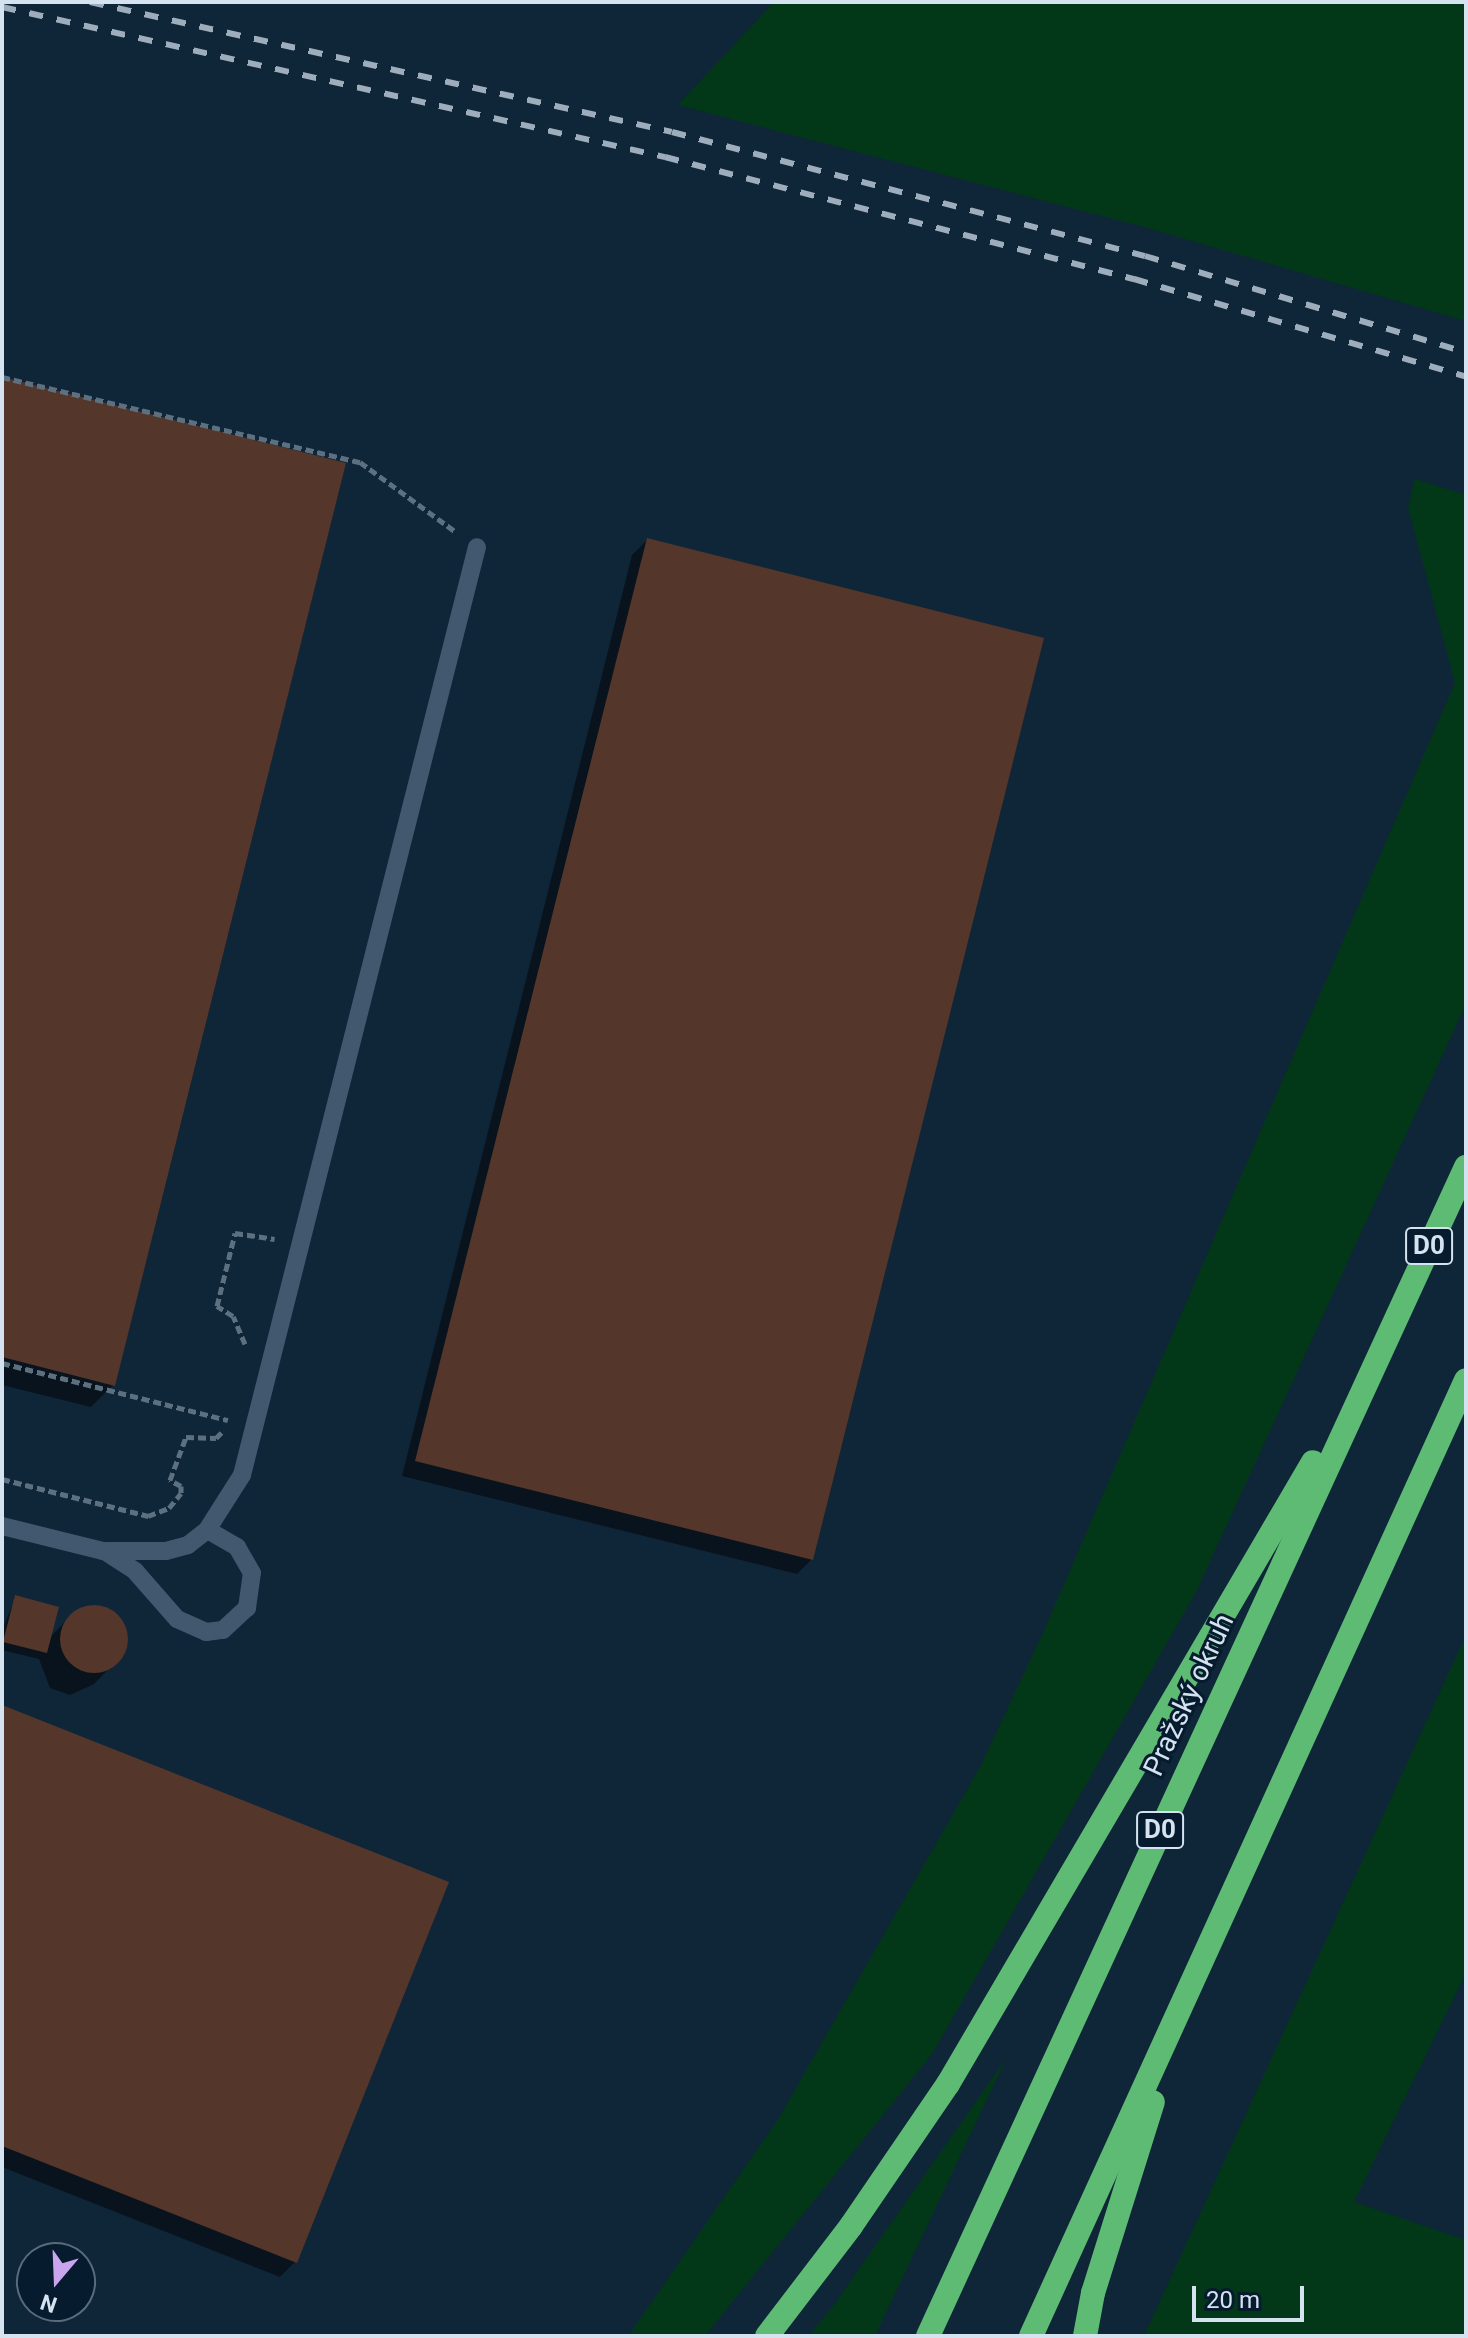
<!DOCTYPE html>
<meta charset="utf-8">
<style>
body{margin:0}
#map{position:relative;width:1468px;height:2338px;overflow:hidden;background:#0f2538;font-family:Roboto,sans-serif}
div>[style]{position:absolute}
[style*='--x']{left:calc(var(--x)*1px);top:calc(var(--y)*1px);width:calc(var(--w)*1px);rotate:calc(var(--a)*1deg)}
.green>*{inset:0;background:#023818}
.shadow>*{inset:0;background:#0007}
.building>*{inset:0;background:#54372a}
.round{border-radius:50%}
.path>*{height:5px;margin-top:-2.5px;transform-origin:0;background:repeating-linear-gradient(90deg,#5d7080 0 8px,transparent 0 12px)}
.service>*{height:18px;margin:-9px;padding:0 9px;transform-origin:9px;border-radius:9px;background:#41586e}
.motorway>*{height:24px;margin:-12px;padding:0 12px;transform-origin:12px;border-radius:12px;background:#5ebb73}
.rail>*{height:6px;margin-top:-3px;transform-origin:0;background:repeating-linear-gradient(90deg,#9dadbc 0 14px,transparent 0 28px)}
span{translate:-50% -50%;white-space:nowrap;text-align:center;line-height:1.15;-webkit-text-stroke:6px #061b2e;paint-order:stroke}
.shield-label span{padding:2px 6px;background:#061b2e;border:2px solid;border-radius:6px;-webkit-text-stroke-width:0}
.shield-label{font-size:26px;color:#d5e3f0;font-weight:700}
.street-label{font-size:28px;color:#d5e3f0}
.frame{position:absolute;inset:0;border:4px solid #d5e3f0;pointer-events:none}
.north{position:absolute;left:16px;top:2242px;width:80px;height:80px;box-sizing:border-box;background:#061b2e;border:2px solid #596b7c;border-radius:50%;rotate:199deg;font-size:22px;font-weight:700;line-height:32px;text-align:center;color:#d5e3f0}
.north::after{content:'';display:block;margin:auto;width:28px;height:36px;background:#c9a5ee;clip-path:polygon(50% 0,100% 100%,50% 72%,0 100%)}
.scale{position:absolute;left:1192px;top:2286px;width:112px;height:36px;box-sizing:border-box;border:4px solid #d5e3f0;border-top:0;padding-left:10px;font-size:24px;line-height:28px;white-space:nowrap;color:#d5e3f0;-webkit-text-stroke:6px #061b2e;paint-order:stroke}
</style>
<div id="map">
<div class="green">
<i style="clip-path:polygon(774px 2px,1466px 2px,1466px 321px,1148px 228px,678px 105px)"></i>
<i style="clip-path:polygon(1415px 479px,1466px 495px,1466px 1004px,1196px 1592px,932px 2054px,705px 2336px,628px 2336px,777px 2121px,980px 1767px,1042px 1635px,1455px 683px,1408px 507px)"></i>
<i style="clip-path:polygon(1466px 1635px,1466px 1973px,1354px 2202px,1466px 2240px,1466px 2336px,1144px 2336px)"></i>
<i style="clip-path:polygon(1007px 2057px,875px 2336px,809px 2336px,836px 2302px)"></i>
</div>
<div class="shadow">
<i style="clip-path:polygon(2px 379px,113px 1385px,91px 1407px,2px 1385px)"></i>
<i style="clip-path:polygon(647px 540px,812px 1559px,797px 1574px,402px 1476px,632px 555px)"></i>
<i style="clip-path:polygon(16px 1597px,49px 1638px,74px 1613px,99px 1607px,120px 1620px,126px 1641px,117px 1661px,94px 1684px,70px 1695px,50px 1688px,39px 1659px,2px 1650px,2px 1630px)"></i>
<i style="clip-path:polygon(2px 1707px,446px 1883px,295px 2262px,280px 2277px,2px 2167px)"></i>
</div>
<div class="building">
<i style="clip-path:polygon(2px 377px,346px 463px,115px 1386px,2px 1357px)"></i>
<i style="clip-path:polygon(647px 538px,1044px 638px,813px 1560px,415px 1461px)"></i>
<i style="clip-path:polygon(15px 1595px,59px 1607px,47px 1653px,3px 1642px)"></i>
<i class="round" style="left:60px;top:1605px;width:68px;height:68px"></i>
<i style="clip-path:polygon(2px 1705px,449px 1882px,297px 2263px,2px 2146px)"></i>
</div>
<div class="path">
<i style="--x:2;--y:377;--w:368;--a:13.4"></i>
<i style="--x:360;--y:462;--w:119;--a:36.1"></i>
<i style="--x:245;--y:1344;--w:30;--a:-113"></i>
<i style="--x:233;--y:1316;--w:19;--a:-148"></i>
<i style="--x:217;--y:1306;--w:75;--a:-76.1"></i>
<i style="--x:235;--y:1233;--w:40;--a:8.5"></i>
<i style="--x:2;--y:1363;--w:233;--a:14.2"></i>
<i style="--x:2;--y:1479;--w:151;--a:14.2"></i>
<i style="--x:148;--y:1516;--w:22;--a:-21"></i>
<i style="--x:169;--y:1508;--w:19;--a:-51"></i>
<i style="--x:181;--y:1493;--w:7;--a:-90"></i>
<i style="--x:181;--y:1486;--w:13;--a:-151"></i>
<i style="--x:170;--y:1480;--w:46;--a:-69.6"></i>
<i style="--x:186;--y:1437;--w:30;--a:2"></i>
<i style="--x:216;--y:1438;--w:10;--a:-45"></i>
</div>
<div class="service">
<i style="--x:2;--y:1526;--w:104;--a:13.9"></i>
<i style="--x:103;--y:1551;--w:63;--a:0"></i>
<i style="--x:166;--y:1551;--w:23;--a:-15"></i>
<i style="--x:188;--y:1545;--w:24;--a:-38"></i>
<i style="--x:207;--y:1530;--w:65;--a:-57.5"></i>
<i style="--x:242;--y:1475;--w:957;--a:-75.79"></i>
<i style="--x:106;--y:1552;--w:35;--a:33"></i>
<i style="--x:135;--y:1571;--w:64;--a:48.8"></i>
<i style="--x:177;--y:1619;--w:32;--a:24"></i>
<i style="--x:206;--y:1632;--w:17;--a:-7"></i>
<i style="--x:223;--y:1630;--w:33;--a:-43"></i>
<i style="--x:247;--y:1608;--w:35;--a:-82"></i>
<i style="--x:252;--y:1573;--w:30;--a:-120"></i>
<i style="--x:237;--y:1547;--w:34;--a:-150"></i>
</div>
<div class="motorway">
<i style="--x:767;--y:2336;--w:138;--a:-52.6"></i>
<i style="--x:851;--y:2226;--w:172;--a:-55.7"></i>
<i style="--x:948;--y:2084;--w:721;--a:-59.59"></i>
<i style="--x:928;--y:2336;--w:1287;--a:-65.29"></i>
<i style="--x:1031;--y:2336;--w:1050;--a:-65.53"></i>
<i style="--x:1085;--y:2336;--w:44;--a:-79.5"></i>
<i style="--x:1093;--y:2293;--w:200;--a:-72.6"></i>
</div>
<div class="rail">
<i style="--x:90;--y:2;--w:596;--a:12.59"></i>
<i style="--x:672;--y:132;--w:489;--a:14.7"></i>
<i style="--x:1145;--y:256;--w:335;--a:16.7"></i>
<i style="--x:2;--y:7;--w:680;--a:12.75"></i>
<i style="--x:665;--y:157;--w:485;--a:14.6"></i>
<i style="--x:1134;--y:279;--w:346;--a:16.4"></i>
</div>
<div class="shield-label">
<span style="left:1429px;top:1246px">D0</span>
<span style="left:1160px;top:1830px">D0</span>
</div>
<div class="street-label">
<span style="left:1189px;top:1695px;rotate:-65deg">Pražský okruh</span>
</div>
<div class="frame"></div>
<div class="north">N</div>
<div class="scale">20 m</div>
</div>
